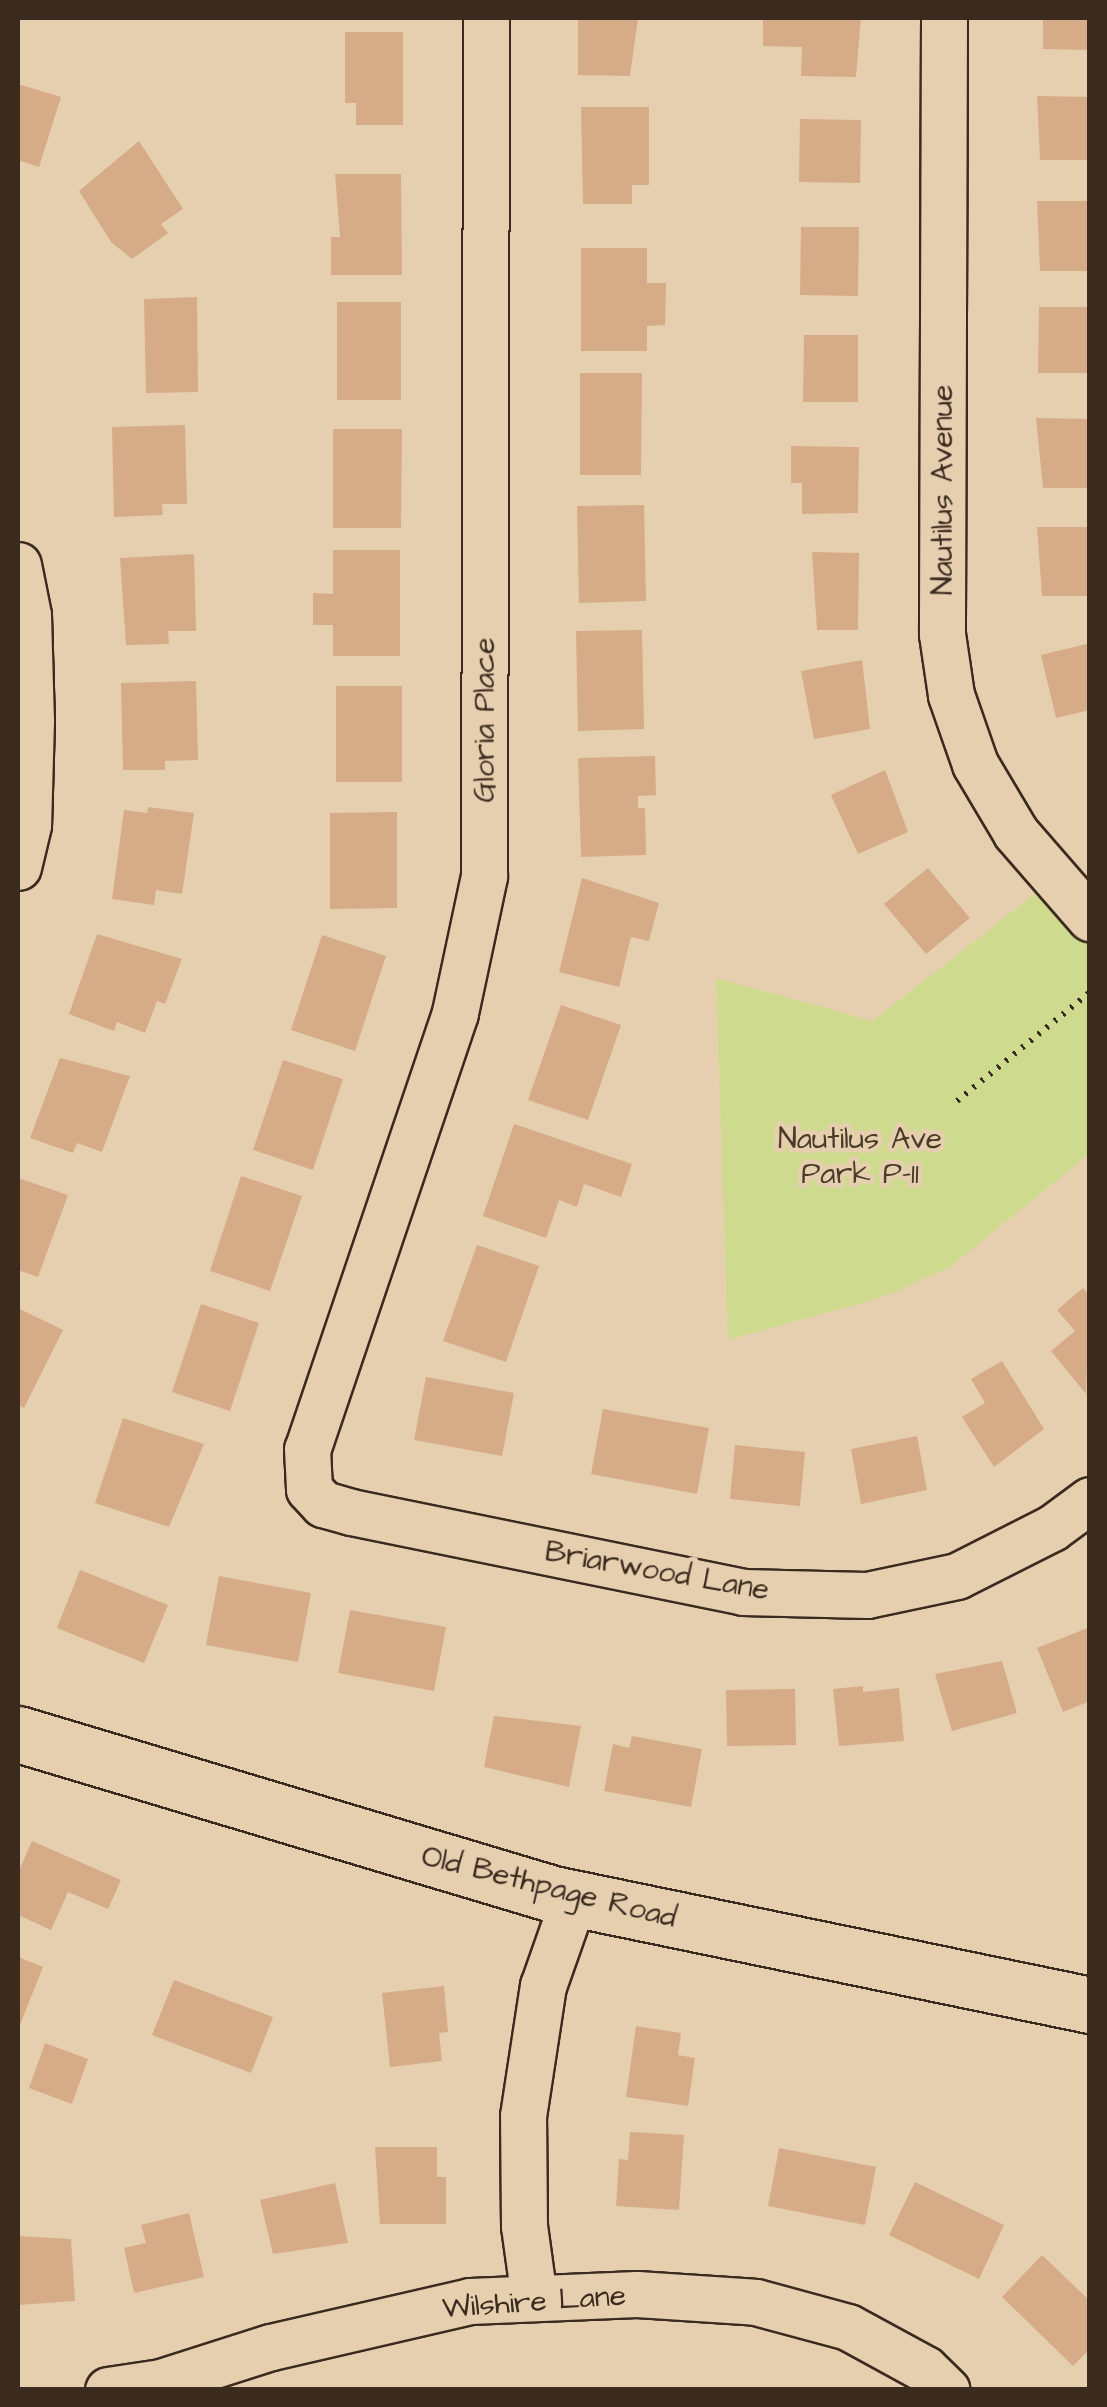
<!DOCTYPE html>
<style>
body{margin:0}
#map{position:relative;width:1107px;height:2407px;overflow:hidden;background:#e6cfaf;font-family:"Architects Daughter",sans-serif}
div>[style]{position:absolute}
[style*='--x']{left:calc(var(--x)*1px);top:calc(var(--y)*1px);width:calc(var(--w)*1px);rotate:calc(var(--a)*1deg)}
.green>*{inset:0;background:#cedb8e}
.building>*{inset:0;background:#d6ac88}
.path>*{height:6px;margin-top:-3px;transform-origin:0;background:repeating-linear-gradient(90deg,#3b2a1e 0 2.5px,transparent 0 10.5px)}
.roads{filter:drop-shadow(2px 0 #3b2a1e) drop-shadow(-2px 0 #3b2a1e) drop-shadow(0 2px #3b2a1e) drop-shadow(0 -2px #3b2a1e)}
.street>*{height:45px;margin:-22.5px;padding:0 22.5px;transform-origin:22.5px;border-radius:22.5px;background:#e6cfaf}
.secondary>*{height:55px;margin:-27.5px;padding:0 27.5px;transform-origin:27.5px;border-radius:27.5px;background:#e6cfaf}
span{translate:-50% -50%;white-space:nowrap;text-align:center;line-height:1.15;-webkit-text-stroke:9px #e6cfaf;paint-order:stroke}
.street-label{font-size:30px;color:#3b2a1e}
.park-label{font-size:30px;color:#4a3c29}
.frame{position:absolute;inset:0;border:20px solid #3b2a1e;pointer-events:none}
</style>
<div id="map">
<div class="green">
<i style="clip-path:polygon(1055px 878px,1089px 918px,1089px 1154px,950px 1267px,883px 1297px,728px 1340px,716px 978px,873px 1021px)"></i>
</div>
<div class="building">
<i style="clip-path:polygon(578px 18px,638px 18px,630px 76px,578px 75px)"></i>
<i style="clip-path:polygon(763px 18px,861px 18px,856px 77px,801px 76px,802px 47px,763px 46px)"></i>
<i style="clip-path:polygon(1043px 18px,1090px 18px,1090px 50px,1043px 49px)"></i>
<i style="clip-path:polygon(345px 32px,403px 32px,403px 125px,356px 125px,356px 103px,345px 103px)"></i>
<i style="clip-path:polygon(18px 84px,61px 97px,39px 167px,18px 160px)"></i>
<i style="clip-path:polygon(1037px 96px,1090px 97px,1090px 160px,1040px 160px)"></i>
<i style="clip-path:polygon(581px 107px,649px 107px,649px 185px,632px 185px,632px 204px,583px 204px)"></i>
<i style="clip-path:polygon(800px 119px,861px 120px,860px 183px,799px 182px)"></i>
<i style="clip-path:polygon(139px 141px,183px 209px,161px 224px,168px 233px,132px 259px,111px 242px,79px 191px)"></i>
<i style="clip-path:polygon(335px 174px,401px 174px,402px 275px,331px 275px,331px 237px,340px 237px)"></i>
<i style="clip-path:polygon(1037px 201px,1090px 201px,1090px 271px,1040px 271px)"></i>
<i style="clip-path:polygon(801px 227px,859px 227px,858px 296px,800px 295px)"></i>
<i style="clip-path:polygon(581px 248px,647px 248px,647px 283px,666px 283px,665px 325px,647px 326px,647px 351px,581px 351px)"></i>
<i style="clip-path:polygon(197px 297px,198px 392px,146px 393px,144px 299px)"></i>
<i style="clip-path:polygon(337px 302px,401px 302px,401px 400px,337px 400px)"></i>
<i style="clip-path:polygon(1039px 307px,1090px 307px,1090px 373px,1038px 373px)"></i>
<i style="clip-path:polygon(804px 335px,858px 335px,858px 402px,803px 402px)"></i>
<i style="clip-path:polygon(580px 373px,642px 373px,641px 475px,580px 475px)"></i>
<i style="clip-path:polygon(1036px 418px,1090px 419px,1090px 488px,1043px 488px)"></i>
<i style="clip-path:polygon(185px 425px,187px 504px,162px 504px,163px 515px,114px 517px,112px 427px)"></i>
<i style="clip-path:polygon(333px 429px,402px 429px,401px 528px,333px 528px)"></i>
<i style="clip-path:polygon(791px 446px,859px 447px,858px 513px,802px 514px,802px 483px,791px 483px)"></i>
<i style="clip-path:polygon(644px 505px,646px 601px,579px 603px,577px 506px)"></i>
<i style="clip-path:polygon(1037px 527px,1090px 527px,1090px 596px,1042px 596px)"></i>
<i style="clip-path:polygon(333px 550px,400px 550px,400px 656px,333px 656px,333px 625px,313px 625px,313px 593px,333px 594px)"></i>
<i style="clip-path:polygon(812px 552px,859px 553px,858px 630px,817px 630px)"></i>
<i style="clip-path:polygon(194px 554px,196px 631px,168px 631px,169px 644px,126px 645px,120px 558px)"></i>
<i style="clip-path:polygon(642px 630px,644px 729px,578px 731px,576px 631px)"></i>
<i style="clip-path:polygon(1090px 643px,1090px 710px,1056px 718px,1041px 655px)"></i>
<i style="clip-path:polygon(862px 660px,870px 729px,814px 739px,801px 671px)"></i>
<i style="clip-path:polygon(196px 681px,198px 760px,165px 761px,165px 770px,123px 770px,121px 683px)"></i>
<i style="clip-path:polygon(336px 686px,402px 686px,402px 782px,336px 782px)"></i>
<i style="clip-path:polygon(655px 756px,656px 795px,638px 796px,638px 808px,645px 808px,646px 855px,581px 857px,578px 758px)"></i>
<i style="clip-path:polygon(885px 770px,908px 832px,858px 854px,831px 795px)"></i>
<i style="clip-path:polygon(148px 807px,194px 813px,182px 894px,156px 890px,154px 905px,112px 899px,124px 810px,147px 813px)"></i>
<i style="clip-path:polygon(397px 812px,397px 908px,330px 909px,330px 813px)"></i>
<i style="clip-path:polygon(928px 868px,970px 918px,926px 954px,884px 904px)"></i>
<i style="clip-path:polygon(582px 878px,659px 903px,649px 941px,631px 937px,619px 987px,559px 972px)"></i>
<i style="clip-path:polygon(97px 934px,182px 959px,165px 1004px,157px 1001px,145px 1033px,117px 1022px,114px 1031px,69px 1014px)"></i>
<i style="clip-path:polygon(322px 935px,386px 956px,355px 1051px,291px 1030px)"></i>
<i style="clip-path:polygon(561px 1005px,621px 1025px,588px 1120px,528px 1100px)"></i>
<i style="clip-path:polygon(60px 1058px,130px 1076px,102px 1152px,77px 1143px,73px 1153px,30px 1138px)"></i>
<i style="clip-path:polygon(283px 1060px,343px 1079px,313px 1170px,253px 1150px)"></i>
<i style="clip-path:polygon(514px 1124px,632px 1164px,621px 1197px,584px 1184px,577px 1207px,559px 1200px,546px 1238px,483px 1216px)"></i>
<i style="clip-path:polygon(241px 1176px,302px 1196px,270px 1291px,210px 1271px)"></i>
<i style="clip-path:polygon(18px 1178px,68px 1195px,38px 1277px,18px 1270px)"></i>
<i style="clip-path:polygon(477px 1245px,539px 1266px,506px 1362px,443px 1341px)"></i>
<i style="clip-path:polygon(1083px 1288px,1090px 1296px,1086px 1394px,1051px 1351px,1075px 1331px,1057px 1310px)"></i>
<i style="clip-path:polygon(201px 1304px,259px 1323px,230px 1411px,172px 1392px)"></i>
<i style="clip-path:polygon(18px 1308px,63px 1330px,24px 1408px,18px 1405px)"></i>
<i style="clip-path:polygon(1002px 1361px,1044px 1429px,994px 1467px,962px 1417px,985px 1403px,971px 1379px)"></i>
<i style="clip-path:polygon(426px 1377px,514px 1393px,502px 1456px,414px 1440px)"></i>
<i style="clip-path:polygon(603px 1409px,709px 1428px,697px 1494px,591px 1474px)"></i>
<i style="clip-path:polygon(123px 1418px,204px 1444px,169px 1527px,95px 1503px)"></i>
<i style="clip-path:polygon(917px 1436px,927px 1490px,861px 1504px,851px 1449px)"></i>
<i style="clip-path:polygon(735px 1445px,805px 1452px,800px 1506px,730px 1499px)"></i>
<i style="clip-path:polygon(80px 1570px,168px 1605px,144px 1663px,57px 1628px)"></i>
<i style="clip-path:polygon(219px 1576px,311px 1593px,298px 1662px,206px 1645px)"></i>
<i style="clip-path:polygon(350px 1610px,446px 1627px,434px 1691px,338px 1673px)"></i>
<i style="clip-path:polygon(1090px 1627px,1090px 1701px,1063px 1712px,1037px 1648px)"></i>
<i style="clip-path:polygon(1002px 1661px,1017px 1713px,952px 1731px,935px 1674px)"></i>
<i style="clip-path:polygon(863px 1686px,863px 1692px,899px 1688px,904px 1741px,839px 1746px,833px 1689px)"></i>
<i style="clip-path:polygon(795px 1689px,796px 1745px,727px 1746px,726px 1690px)"></i>
<i style="clip-path:polygon(494px 1716px,581px 1726px,569px 1787px,484px 1767px)"></i>
<i style="clip-path:polygon(632px 1736px,702px 1749px,691px 1807px,604px 1791px,613px 1744px,629px 1748px)"></i>
<i style="clip-path:polygon(32px 1841px,121px 1880px,108px 1909px,68px 1892px,51px 1930px,18px 1915px,18px 1873px)"></i>
<i style="clip-path:polygon(18px 1957px,43px 1967px,18px 2030px)"></i>
<i style="clip-path:polygon(174px 1980px,273px 2017px,251px 2073px,152px 2035px)"></i>
<i style="clip-path:polygon(444px 1986px,448px 2032px,439px 2033px,442px 2061px,390px 2067px,382px 1993px)"></i>
<i style="clip-path:polygon(636px 2026px,681px 2033px,678px 2055px,695px 2058px,688px 2106px,626px 2097px)"></i>
<i style="clip-path:polygon(45px 2043px,88px 2059px,72px 2104px,29px 2088px)"></i>
<i style="clip-path:polygon(630px 2132px,684px 2135px,679px 2210px,616px 2206px,619px 2159px,628px 2160px)"></i>
<i style="clip-path:polygon(375px 2147px,437px 2147px,437px 2177px,446px 2177px,446px 2224px,380px 2224px)"></i>
<i style="clip-path:polygon(779px 2148px,876px 2167px,865px 2225px,768px 2206px)"></i>
<i style="clip-path:polygon(915px 2182px,1004px 2225px,979px 2279px,889px 2235px)"></i>
<i style="clip-path:polygon(335px 2183px,348px 2243px,273px 2254px,260px 2200px)"></i>
<i style="clip-path:polygon(189px 2213px,204px 2277px,134px 2293px,124px 2248px,146px 2243px,141px 2225px)"></i>
<i style="clip-path:polygon(18px 2236px,71px 2239px,75px 2301px,18px 2305px)"></i>
<i style="clip-path:polygon(1042px 2255px,1090px 2301px,1090px 2349px,1073px 2366px,1002px 2297px)"></i>
</div>
<div class="path">
<i style="--x:957;--y:1101;--w:172;--a:-39.3"></i>
</div>
<div class="roads">
<div class="street">
<i style="--x:486;--y:18;--w:858;--a:90.13"></i>
<i style="--x:484;--y:876;--w:140;--a:102"></i>
<i style="--x:455;--y:1013;--w:460;--a:108.7"></i>
<i style="--x:307;--y:1449;--w:40;--a:87.1"></i>
<i style="--x:309;--y:1489;--w:21;--a:47"></i>
<i style="--x:323;--y:1504;--w:29;--a:16"></i>
<i style="--x:351;--y:1512;--w:400;--a:11.5"></i>
<i style="--x:743;--y:1592;--w:124;--a:1.4"></i>
<i style="--x:867;--y:1595;--w:92;--a:-11.9"></i>
<i style="--x:957;--y:1576;--w:106;--a:-26.8"></i>
<i style="--x:1052;--y:1528;--w:47;--a:-36.4"></i>
<i style="--x:944;--y:18;--w:616;--a:90.19"></i>
<i style="--x:942;--y:634;--w:62;--a:81.6"></i>
<i style="--x:951;--y:695;--w:73;--a:70.8"></i>
<i style="--x:975;--y:764;--w:80;--a:59.3"></i>
<i style="--x:1016;--y:833;--w:113;--a:49"></i>
<i style="--x:18;--y:565;--w:51;--a:78.7"></i>
<i style="--x:28;--y:615;--w:105;--a:88.4"></i>
<i style="--x:31;--y:720;--w:105;--a:91.6"></i>
<i style="--x:28;--y:825;--w:43;--a:103.4"></i>
<i style="--x:534;--y:2298;--w:73;--a:-97.9"></i>
<i style="--x:524;--y:2226;--w:110;--a:-90.5"></i>
<i style="--x:523;--y:2116;--w:132;--a:-81.3"></i>
<i style="--x:543;--y:1986;--w:93;--a:-70.6"></i>
<i style="--x:108;--y:2390;--w:54;--a:-8.6"></i>
<i style="--x:161;--y:2382;--w:115;--a:-17.7"></i>
<i style="--x:271;--y:2347;--w:204;--a:-13"></i>
<i style="--x:470;--y:2301;--w:167;--a:-2.4"></i>
<i style="--x:637;--y:2294;--w:119;--a:3.8"></i>
<i style="--x:756;--y:2302;--w:95;--a:15.2"></i>
<i style="--x:848;--y:2327;--w:88;--a:28.6"></i>
<i style="--x:925;--y:2369;--w:30;--a:44"></i>
</div>
<div class="secondary">
<i style="--x:18;--y:1734;--w:558;--a:16.65"></i>
<i style="--x:553;--y:1894;--w:548;--a:11.68"></i>
</div>
</div>
<div class="street-label">
<span style="left:943px;top:490px;rotate:-90deg">Nautilus Avenue</span>
<span style="left:485px;top:720px;rotate:-90deg">Gloria Place</span>
<span style="left:657px;top:1571px;rotate:10deg">Briarwood Lane</span>
<span style="left:549px;top:1887px;rotate:14deg">Old Bethpage Road</span>
<span style="left:534px;top:2302px;rotate:-4deg">Wilshire Lane</span>
</div>
<div class="park-label">
<span style="left:860px;top:1156px">Nautilus Ave<br>Park P-11</span>
</div>
<div class="frame"></div>
</div>
